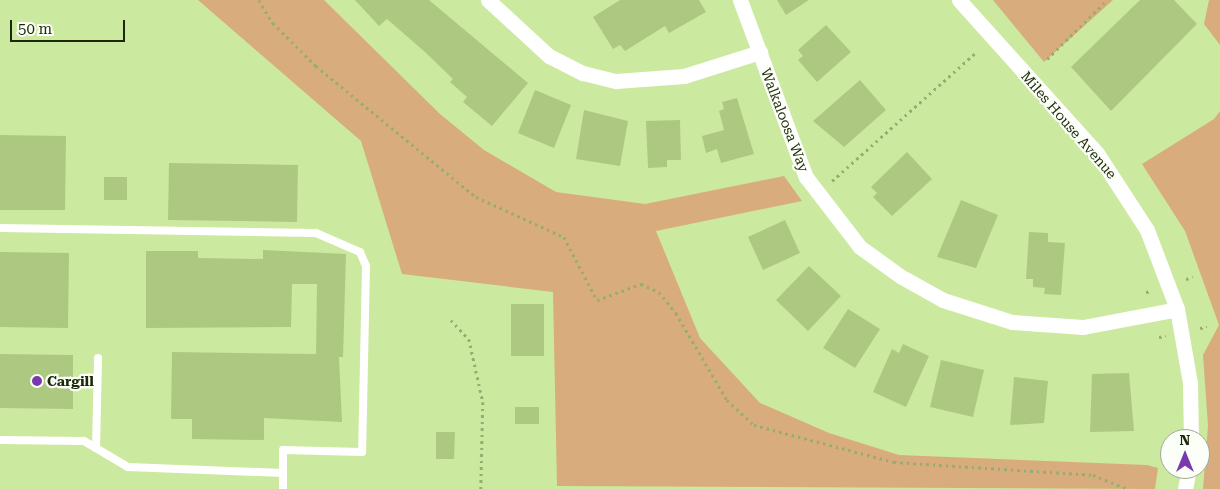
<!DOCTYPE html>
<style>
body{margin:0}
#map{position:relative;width:1220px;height:489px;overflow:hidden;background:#cce9a0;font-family:"Roboto Serif",serif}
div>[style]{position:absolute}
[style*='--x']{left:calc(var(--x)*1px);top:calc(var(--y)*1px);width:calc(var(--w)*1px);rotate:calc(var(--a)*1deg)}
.green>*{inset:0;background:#d9ac7e}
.building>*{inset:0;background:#adc981}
.path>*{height:2.5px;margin-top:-1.25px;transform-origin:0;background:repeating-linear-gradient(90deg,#96ad72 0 2.5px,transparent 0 6.5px)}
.service>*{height:8px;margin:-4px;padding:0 4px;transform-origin:4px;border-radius:4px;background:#fff}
.minor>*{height:15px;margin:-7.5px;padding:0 7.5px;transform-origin:7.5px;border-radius:7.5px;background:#fff}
.dots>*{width:14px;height:14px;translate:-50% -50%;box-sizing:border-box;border:2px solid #fcfff8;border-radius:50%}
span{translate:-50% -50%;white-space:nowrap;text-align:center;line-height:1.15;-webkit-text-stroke:4.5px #fcfff8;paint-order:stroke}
.street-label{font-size:14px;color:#1d280b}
.poi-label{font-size:14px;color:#1d280b;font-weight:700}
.left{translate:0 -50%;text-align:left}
.north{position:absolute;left:1160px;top:429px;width:50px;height:50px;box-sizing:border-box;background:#fcfff8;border:1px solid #a3a999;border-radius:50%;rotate:0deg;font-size:14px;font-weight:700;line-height:20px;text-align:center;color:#1d280b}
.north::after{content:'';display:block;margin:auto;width:18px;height:22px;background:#7a3aae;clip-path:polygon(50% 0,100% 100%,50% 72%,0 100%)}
.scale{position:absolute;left:10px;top:20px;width:115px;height:22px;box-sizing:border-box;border:2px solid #1d280b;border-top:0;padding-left:6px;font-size:15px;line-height:18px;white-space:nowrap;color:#1d280b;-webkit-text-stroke:4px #fcfff8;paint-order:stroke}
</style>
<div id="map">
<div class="green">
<i style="clip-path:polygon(198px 0,324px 0,440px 114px,484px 150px,556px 192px,645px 204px,784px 176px,802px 201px,656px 231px,700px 338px,760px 403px,829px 433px,899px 455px,1147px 465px,1158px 468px,1155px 489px,557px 486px,553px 292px,402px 274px,361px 141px)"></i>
<i style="clip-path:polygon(993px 0,1113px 0,1044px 62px)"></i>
<i style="clip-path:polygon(1209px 0,1220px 0,1220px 45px,1204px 24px)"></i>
<i style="clip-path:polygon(1220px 111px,1220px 489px,1203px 489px,1208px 426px,1203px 355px,1219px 325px,1185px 231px,1142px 164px,1214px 119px)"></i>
</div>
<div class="building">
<i style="clip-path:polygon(355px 0,429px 0,528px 83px,492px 126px,463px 102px,467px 97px,450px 82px,453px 79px,425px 52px,387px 19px,379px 26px)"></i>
<i style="clip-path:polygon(620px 0,699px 0,706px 12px,669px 33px,665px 26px,625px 51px,620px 45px,613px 49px,593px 17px)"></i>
<i style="clip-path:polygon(777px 0,809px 0,786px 15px)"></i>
<i style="clip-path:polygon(1140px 0,1174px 0,1197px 24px,1111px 111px,1071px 67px)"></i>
<i style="clip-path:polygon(826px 25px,851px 52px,817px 82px,798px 60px,803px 56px,798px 50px)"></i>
<i style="clip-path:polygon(860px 80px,886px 110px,844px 147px,813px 121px)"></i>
<i style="clip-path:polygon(535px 90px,571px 105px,554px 148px,518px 133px)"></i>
<i style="clip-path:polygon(737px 98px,754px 154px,721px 163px,717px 149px,706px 153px,702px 136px,724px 130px,719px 111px,724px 109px,722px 102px)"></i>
<i style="clip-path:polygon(584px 110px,628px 121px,620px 166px,576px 159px)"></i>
<i style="clip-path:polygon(680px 120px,681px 160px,667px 160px,667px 167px,648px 168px,646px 121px)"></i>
<i style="clip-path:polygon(0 135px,66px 136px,65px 210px,0 210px)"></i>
<i style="clip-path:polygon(907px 152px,932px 179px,892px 216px,873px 197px,877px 193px,871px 187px)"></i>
<i style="clip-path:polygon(169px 163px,298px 165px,297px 222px,168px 220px)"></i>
<i style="clip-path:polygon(104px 177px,127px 177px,127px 200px,104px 200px)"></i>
<i style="clip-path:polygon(961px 200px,998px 215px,976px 268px,937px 257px)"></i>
<i style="clip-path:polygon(785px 220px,800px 253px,763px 270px,748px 237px)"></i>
<i style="clip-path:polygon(1029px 232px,1048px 233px,1048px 242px,1065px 243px,1061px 295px,1044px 294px,1045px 288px,1033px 287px,1033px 279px,1026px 279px)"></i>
<i style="clip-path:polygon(263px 250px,346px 254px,343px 357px,339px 357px,342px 422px,264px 418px,264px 440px,192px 439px,192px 419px,171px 419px,172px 352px,316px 354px,317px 284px,292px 284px,291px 327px,146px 328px,146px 251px,198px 251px,198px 258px,263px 259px)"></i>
<i style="clip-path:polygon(0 252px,69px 253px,68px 328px,0 327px)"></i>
<i style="clip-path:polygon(809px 266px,841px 296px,808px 331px,776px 300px)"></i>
<i style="clip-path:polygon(511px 304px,544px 304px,544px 356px,511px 356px)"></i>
<i style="clip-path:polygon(848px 309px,880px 329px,855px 368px,823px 348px)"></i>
<i style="clip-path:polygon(903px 344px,929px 356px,906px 407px,873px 392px,892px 349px,899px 353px)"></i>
<i style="clip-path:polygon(0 354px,73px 355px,73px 409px,0 408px)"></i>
<i style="clip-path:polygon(941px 360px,984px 370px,973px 417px,930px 407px)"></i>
<i style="clip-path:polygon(1129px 373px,1134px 431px,1090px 432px,1092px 374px)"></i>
<i style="clip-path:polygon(1014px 377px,1048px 381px,1044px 423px,1010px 425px)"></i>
<i style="clip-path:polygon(515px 407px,539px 407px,539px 424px,515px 424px)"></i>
<i style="clip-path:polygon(436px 432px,455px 432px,454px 459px,436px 459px)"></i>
</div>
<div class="path">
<i style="--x:259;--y:0;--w:27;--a:59"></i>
<i style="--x:273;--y:23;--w:61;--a:45"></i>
<i style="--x:316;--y:66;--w:207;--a:39.3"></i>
<i style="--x:476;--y:197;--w:97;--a:24.4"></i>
<i style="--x:564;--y:237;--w:71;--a:62.4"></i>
<i style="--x:597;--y:300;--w:47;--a:-20"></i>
<i style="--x:641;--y:284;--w:20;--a:24"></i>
<i style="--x:659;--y:292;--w:27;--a:51"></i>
<i style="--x:676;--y:313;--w:101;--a:59.6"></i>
<i style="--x:727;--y:400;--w:37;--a:43"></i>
<i style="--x:754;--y:425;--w:145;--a:14.8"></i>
<i style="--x:894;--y:462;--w:199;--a:3.7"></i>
<i style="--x:1093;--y:475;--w:38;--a:22"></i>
<i style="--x:1047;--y:59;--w:84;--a:-44.5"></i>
<i style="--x:832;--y:181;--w:191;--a:-41.8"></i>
<i style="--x:1186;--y:279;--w:7;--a:-16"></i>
<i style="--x:1146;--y:292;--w:6;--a:-9"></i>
<i style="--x:451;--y:320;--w:26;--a:47"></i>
<i style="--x:469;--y:339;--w:65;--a:77.5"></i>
<i style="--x:483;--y:402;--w:87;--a:91.3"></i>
<i style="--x:1200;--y:328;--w:7;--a:-8"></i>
<i style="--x:1159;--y:337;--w:7;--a:-8"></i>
</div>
<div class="service">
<i style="--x:0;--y:228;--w:316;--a:0.9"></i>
<i style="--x:316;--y:233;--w:48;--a:23.4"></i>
<i style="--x:360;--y:252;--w:15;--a:67"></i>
<i style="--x:366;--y:266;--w:186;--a:91.2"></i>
<i style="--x:362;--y:452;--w:79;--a:-178.5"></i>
<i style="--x:283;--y:450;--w:23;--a:90"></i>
<i style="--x:0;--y:440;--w:84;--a:0.7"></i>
<i style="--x:84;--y:441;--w:51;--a:30.6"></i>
<i style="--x:128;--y:467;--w:155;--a:2.2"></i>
<i style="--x:283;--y:473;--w:16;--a:90"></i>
<i style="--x:96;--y:448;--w:90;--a:-88.7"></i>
</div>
<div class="minor">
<i style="--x:488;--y:0;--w:83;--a:42.6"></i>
<i style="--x:549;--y:56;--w:38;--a:27"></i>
<i style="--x:583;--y:73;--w:34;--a:14"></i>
<i style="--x:616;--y:81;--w:68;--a:-4.2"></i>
<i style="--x:684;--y:76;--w:80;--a:-17.5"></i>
<i style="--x:740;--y:0;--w:189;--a:69.6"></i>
<i style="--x:806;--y:177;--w:88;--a:52.4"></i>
<i style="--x:860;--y:247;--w:49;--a:35.9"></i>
<i style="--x:900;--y:276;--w:49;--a:29.2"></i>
<i style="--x:943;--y:300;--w:72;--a:17.7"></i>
<i style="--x:1012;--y:322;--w:71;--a:4"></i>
<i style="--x:1083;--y:327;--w:96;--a:-10.8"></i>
<i style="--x:959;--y:0;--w:206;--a:48"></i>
<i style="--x:1097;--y:153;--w:92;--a:57"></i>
<i style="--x:1147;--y:230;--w:85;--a:69.2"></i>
<i style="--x:1177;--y:309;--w:75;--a:80"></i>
<i style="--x:1190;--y:383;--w:56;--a:89"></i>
<i style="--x:1185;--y:489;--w:20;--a:-79"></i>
</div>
<div class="dots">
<i style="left:37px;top:381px;background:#7a3aae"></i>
</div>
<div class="street-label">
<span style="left:785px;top:120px;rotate:69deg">Walkaloosa Way</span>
<span style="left:1069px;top:125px;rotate:49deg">Miles House Avenue</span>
</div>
<div class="poi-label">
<span class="left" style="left:47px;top:381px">Cargill</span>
</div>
<div class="north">N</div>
<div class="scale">50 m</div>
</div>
